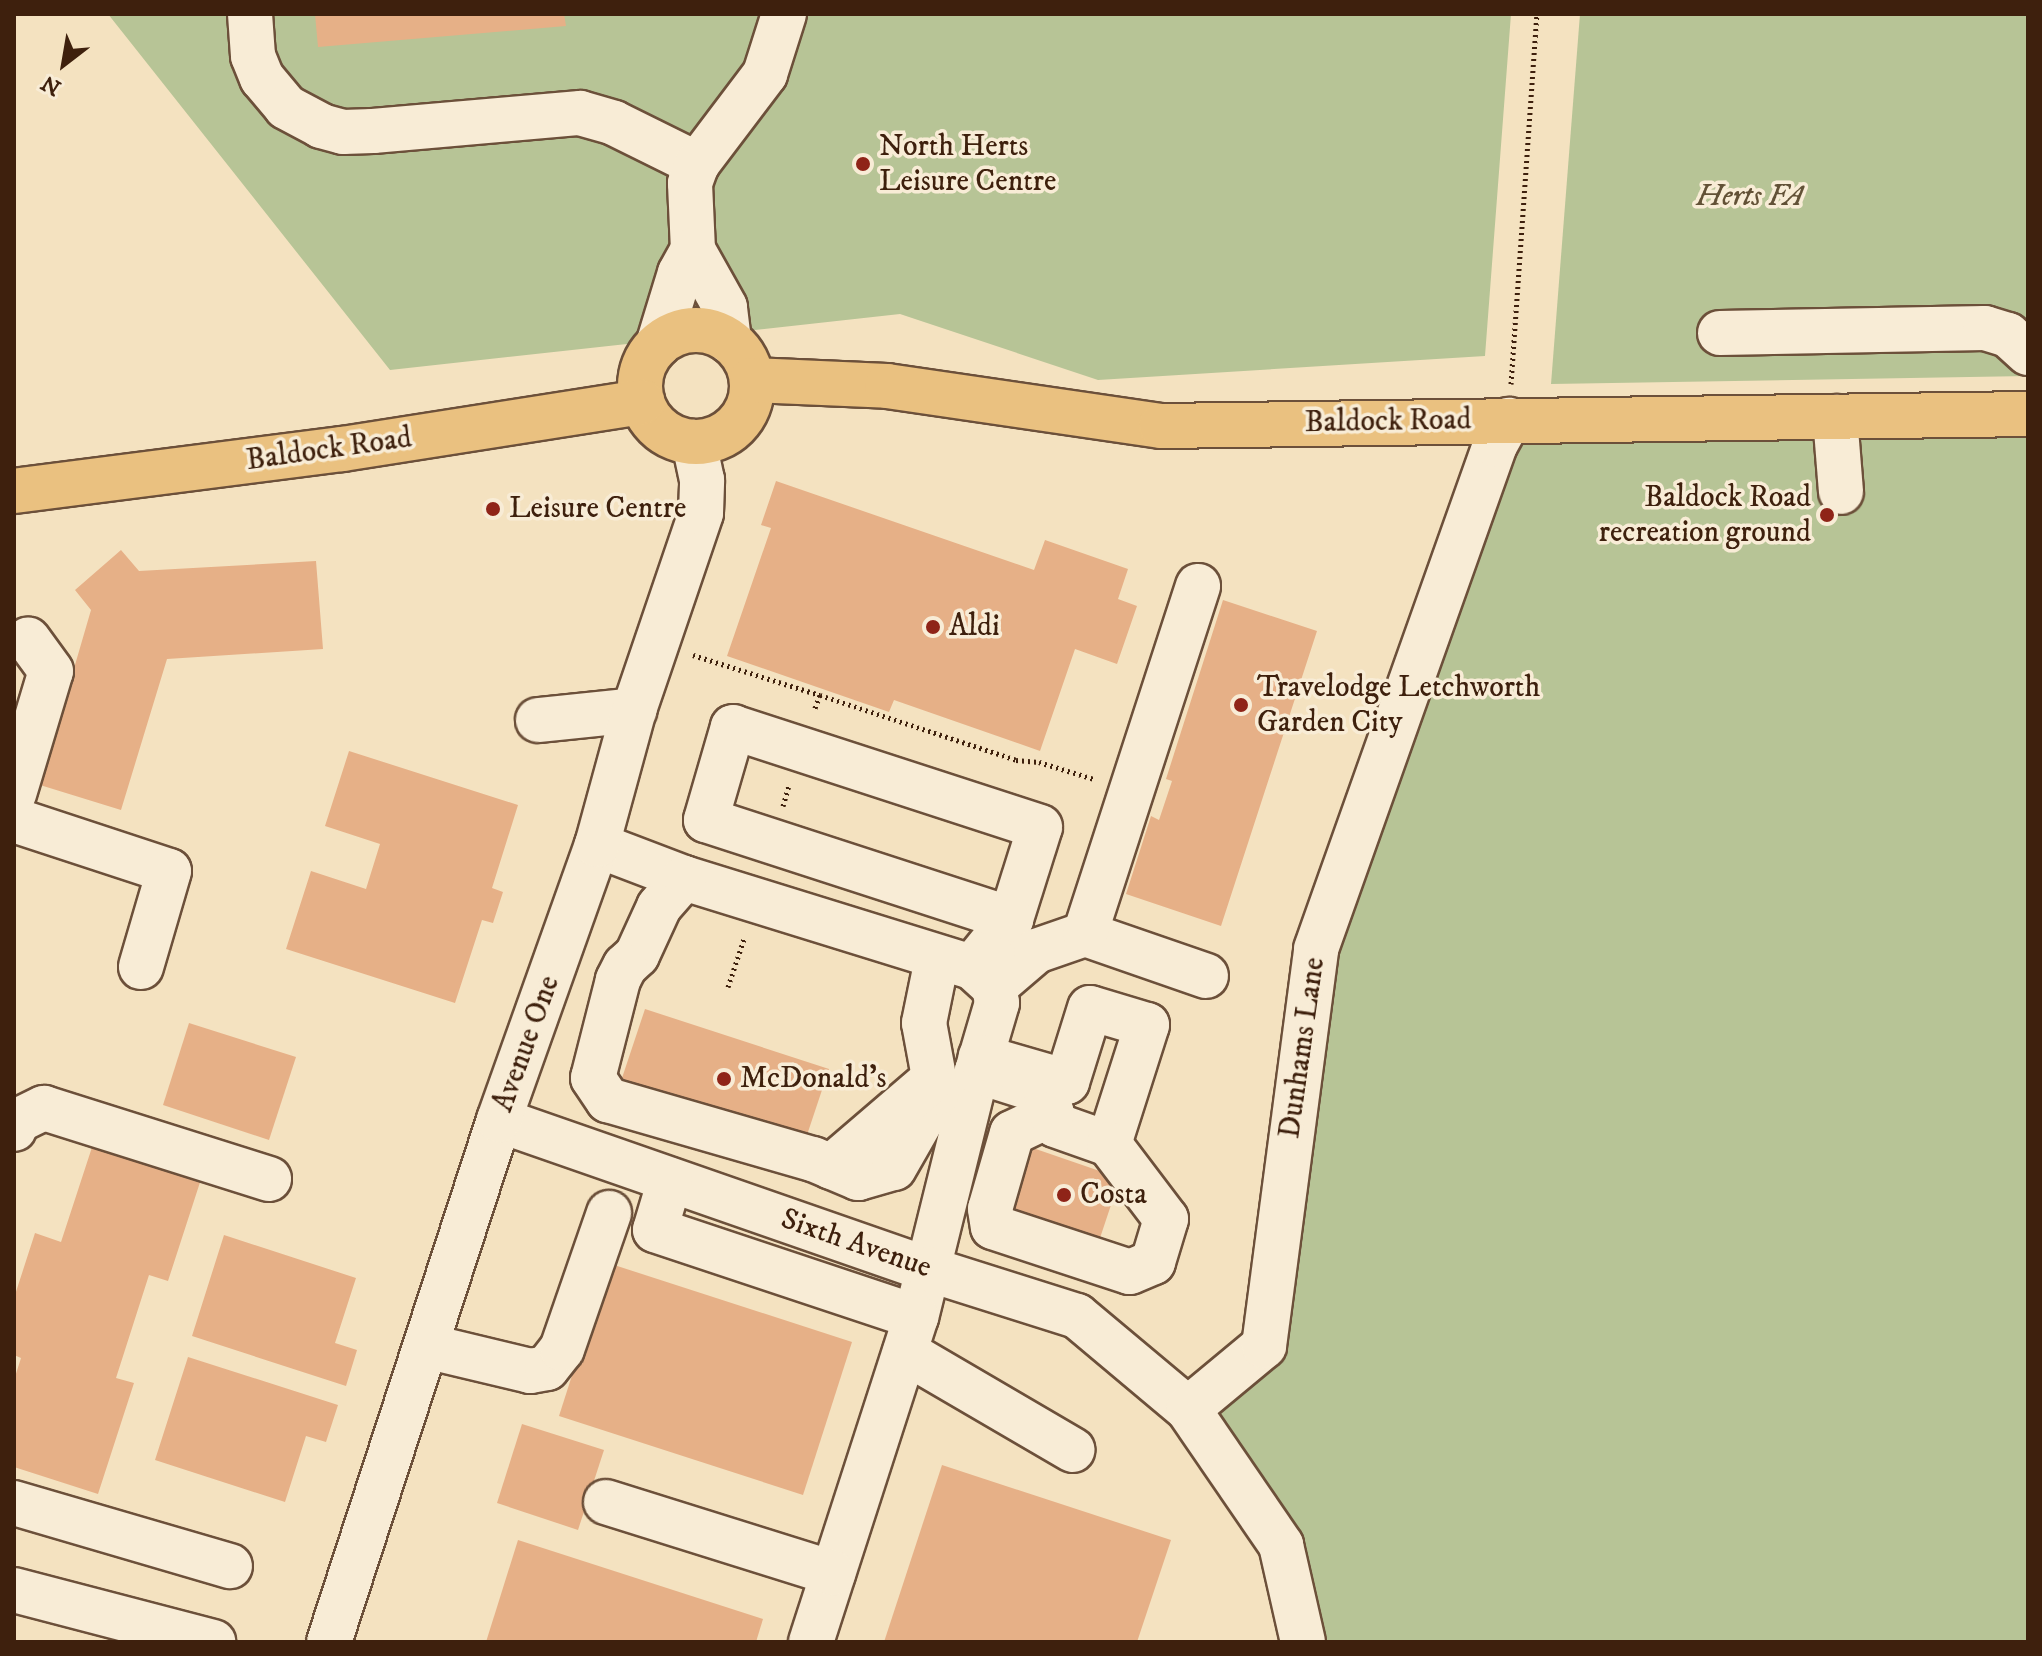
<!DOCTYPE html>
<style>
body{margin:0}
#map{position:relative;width:2042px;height:1656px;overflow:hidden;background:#f4e2c0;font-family:"IM FELL DW Pica",serif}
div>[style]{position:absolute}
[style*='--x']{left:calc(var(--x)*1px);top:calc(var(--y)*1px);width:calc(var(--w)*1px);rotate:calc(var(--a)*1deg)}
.green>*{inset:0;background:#b7c496}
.building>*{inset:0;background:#e6b087}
.path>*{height:5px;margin-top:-2.5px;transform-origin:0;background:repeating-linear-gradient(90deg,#3e200d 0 2px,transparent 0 6px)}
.roads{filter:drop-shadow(2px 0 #6c503a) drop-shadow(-2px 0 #6c503a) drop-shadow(0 2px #6c503a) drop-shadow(0 -2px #6c503a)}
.minor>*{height:44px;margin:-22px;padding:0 22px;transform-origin:22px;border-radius:22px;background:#f8ecd6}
.major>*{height:44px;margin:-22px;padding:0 22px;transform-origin:22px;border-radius:22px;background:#eac180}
.major>.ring{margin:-22px;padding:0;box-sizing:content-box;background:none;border:44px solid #eac180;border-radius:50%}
.dots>*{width:22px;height:22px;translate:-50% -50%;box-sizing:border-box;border:4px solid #f8ecd6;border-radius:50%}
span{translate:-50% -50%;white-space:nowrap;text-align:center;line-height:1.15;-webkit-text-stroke:7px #f8ecd6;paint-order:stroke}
.poi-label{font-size:30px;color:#3e200d}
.left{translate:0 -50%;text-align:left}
.right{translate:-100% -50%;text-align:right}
.park-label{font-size:30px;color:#625136;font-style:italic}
.street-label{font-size:30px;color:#3e200d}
.frame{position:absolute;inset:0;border:16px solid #3e200d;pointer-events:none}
.north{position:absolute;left:24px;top:24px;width:80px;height:80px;-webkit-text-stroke:6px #f8ecd6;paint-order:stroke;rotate:211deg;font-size:22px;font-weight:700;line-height:32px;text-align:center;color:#3e200d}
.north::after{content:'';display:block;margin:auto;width:28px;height:36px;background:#3e200d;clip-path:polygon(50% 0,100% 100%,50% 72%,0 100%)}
</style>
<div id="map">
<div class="green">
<i style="clip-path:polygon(108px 14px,1511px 14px,1485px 356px,1098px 380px,900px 314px,390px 370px)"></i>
<i style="clip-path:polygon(1580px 14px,2028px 14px,2028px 376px,1551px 384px)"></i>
<i style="clip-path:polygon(2028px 422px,2028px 1642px,1303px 1642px,1281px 1545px,1188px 1409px,1264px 1346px,1316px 949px,1495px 445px)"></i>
</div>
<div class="building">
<i style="clip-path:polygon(315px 14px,564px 14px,566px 26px,318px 47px)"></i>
<i style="clip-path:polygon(776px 481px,1034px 570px,1045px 540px,1128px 569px,1118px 599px,1137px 606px,1117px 664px,1075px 649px,1040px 751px,894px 700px,889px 712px,727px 656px,771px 528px,761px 525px)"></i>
<i style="clip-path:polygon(121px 550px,139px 571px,316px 561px,323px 649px,167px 659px,121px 810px,40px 785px,91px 610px,75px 590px)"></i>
<i style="clip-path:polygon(1223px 600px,1317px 631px,1221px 926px,1126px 894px,1151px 816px,1159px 820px,1172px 781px,1166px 779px)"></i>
<i style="clip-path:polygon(349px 751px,518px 805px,492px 888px,503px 892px,493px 923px,482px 920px,455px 1003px,286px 949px,311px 871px,366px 889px,380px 844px,325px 826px)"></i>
<i style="clip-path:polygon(645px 1009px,829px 1069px,802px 1150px,618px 1090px)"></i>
<i style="clip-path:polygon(189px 1023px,296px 1057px,269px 1140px,163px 1105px)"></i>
<i style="clip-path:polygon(96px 1135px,204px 1170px,168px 1281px,149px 1275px,116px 1378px,134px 1383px,98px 1494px,14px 1467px,14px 1380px,21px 1358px,14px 1355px,14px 1298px,35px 1233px,61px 1242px)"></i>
<i style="clip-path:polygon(1030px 1147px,1120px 1178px,1099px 1241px,1008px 1211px)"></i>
<i style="clip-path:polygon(224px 1235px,356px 1278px,335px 1343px,357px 1350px,346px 1386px,192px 1336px)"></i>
<i style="clip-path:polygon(608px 1263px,852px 1342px,803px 1495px,559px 1416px)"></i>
<i style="clip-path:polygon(188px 1357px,338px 1405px,326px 1442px,306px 1436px,285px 1502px,155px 1460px)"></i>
<i style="clip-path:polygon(522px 1424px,604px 1450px,578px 1530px,497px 1503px)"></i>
<i style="clip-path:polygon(942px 1465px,1171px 1540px,1137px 1642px,884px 1642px)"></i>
<i style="clip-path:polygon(518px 1540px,763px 1619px,756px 1642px,486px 1642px)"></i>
</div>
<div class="path">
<i style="--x:1511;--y:384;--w:371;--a:-86"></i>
<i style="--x:693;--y:655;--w:133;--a:17.5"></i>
<i style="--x:820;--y:695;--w:17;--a:111"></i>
<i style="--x:820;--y:695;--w:206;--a:18.3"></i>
<i style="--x:1016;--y:760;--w:23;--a:5"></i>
<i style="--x:1039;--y:762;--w:58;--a:17.2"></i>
<i style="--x:783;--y:806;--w:22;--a:-74"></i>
<i style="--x:728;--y:987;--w:51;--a:-71.6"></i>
</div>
<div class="roads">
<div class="minor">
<i style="--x:250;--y:14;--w:42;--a:85.9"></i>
<i style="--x:253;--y:56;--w:24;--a:68"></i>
<i style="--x:262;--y:78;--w:38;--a:50"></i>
<i style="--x:286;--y:107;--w:40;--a:28"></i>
<i style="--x:321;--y:126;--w:23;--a:15"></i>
<i style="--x:343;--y:132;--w:30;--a:-2"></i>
<i style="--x:373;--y:131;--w:208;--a:-5"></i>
<i style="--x:580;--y:113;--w:35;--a:16"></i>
<i style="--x:614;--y:123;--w:93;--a:26.3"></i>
<i style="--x:1720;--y:333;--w:265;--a:-1.1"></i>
<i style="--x:1985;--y:328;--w:24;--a:17"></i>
<i style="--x:2008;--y:335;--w:27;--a:42"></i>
<i style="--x:729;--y:341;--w:34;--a:-97"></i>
<i style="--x:725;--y:307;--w:65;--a:-119.3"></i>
<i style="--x:693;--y:250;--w:67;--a:-92.6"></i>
<i style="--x:690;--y:183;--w:20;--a:-70"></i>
<i style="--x:697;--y:164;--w:113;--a:-52.9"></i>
<i style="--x:765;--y:74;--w:63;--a:-72.4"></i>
<i style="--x:658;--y:345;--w:75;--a:-73"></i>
<i style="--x:680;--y:273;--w:26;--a:-61"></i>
<i style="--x:1835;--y:417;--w:75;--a:85.4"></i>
<i style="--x:538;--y:720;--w:97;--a:-5.9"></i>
<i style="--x:14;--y:794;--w:128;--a:-73.3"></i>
<i style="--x:51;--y:671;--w:39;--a:-126"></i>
<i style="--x:14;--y:820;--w:163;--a:18.2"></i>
<i style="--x:169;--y:871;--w:100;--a:106.3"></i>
<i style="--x:597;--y:845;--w:93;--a:20.8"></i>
<i style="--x:684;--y:878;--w:301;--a:17.2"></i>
<i style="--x:972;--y:967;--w:30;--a:42"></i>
<i style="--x:994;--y:987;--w:16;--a:79"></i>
<i style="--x:997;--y:1003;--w:71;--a:106.4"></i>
<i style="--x:977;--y:1071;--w:253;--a:103.9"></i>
<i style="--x:916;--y:1317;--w:342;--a:107.9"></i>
<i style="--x:684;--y:878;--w:38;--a:131"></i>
<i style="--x:659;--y:907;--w:53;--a:114.6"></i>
<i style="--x:637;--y:955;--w:16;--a:137"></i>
<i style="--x:625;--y:966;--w:16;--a:117"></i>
<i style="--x:618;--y:980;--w:101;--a:104.3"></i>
<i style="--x:593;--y:1078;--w:27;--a:56"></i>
<i style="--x:608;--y:1100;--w:213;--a:16.1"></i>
<i style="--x:813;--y:1159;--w:49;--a:22.9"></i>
<i style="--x:858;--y:1178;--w:37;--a:-16"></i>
<i style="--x:894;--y:1168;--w:86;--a:-60.2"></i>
<i style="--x:937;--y:1093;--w:71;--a:-100.5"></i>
<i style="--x:924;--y:1023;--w:65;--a:-78.5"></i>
<i style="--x:1085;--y:934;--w:128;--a:19.1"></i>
<i style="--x:972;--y:967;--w:62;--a:-50.9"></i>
<i style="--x:1011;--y:919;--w:96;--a:-72.5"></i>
<i style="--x:1040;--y:827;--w:323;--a:-162"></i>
<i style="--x:733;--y:727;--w:97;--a:106.2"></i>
<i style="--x:706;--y:820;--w:321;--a:18"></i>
<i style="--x:994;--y:987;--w:55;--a:-40.6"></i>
<i style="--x:1036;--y:951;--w:52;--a:-19.1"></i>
<i style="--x:1085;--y:934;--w:366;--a:-72"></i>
<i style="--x:977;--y:1071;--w:72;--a:17.7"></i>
<i style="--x:1046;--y:1093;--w:33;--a:74"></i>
<i style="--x:1055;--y:1125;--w:57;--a:19.4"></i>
<i style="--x:1109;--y:1144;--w:125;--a:-72.3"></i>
<i style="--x:1147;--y:1025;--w:59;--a:-163.4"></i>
<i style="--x:1090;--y:1008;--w:77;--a:107.3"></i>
<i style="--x:1067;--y:1082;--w:90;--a:-163.8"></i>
<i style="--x:1052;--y:1114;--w:44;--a:154.6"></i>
<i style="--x:1012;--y:1133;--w:79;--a:106.1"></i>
<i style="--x:990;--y:1209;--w:18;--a:81"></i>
<i style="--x:993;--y:1227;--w:144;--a:18.2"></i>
<i style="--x:1130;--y:1272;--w:25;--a:-23"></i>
<i style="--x:1153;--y:1262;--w:45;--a:-73.2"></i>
<i style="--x:1166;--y:1219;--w:94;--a:-127.2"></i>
<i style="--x:499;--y:1120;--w:454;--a:19.2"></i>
<i style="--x:928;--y:1269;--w:156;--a:17.5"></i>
<i style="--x:1077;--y:1316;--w:145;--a:40"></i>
<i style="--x:1188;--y:1409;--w:165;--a:55.6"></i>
<i style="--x:1281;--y:1545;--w:99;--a:77.2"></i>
<i style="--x:14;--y:1129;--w:9;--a:-69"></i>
<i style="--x:17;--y:1121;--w:30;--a:-26"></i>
<i style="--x:44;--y:1108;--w:236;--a:17.5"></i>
<i style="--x:831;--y:1167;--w:129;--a:-40.6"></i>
<i style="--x:670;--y:1180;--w:52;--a:106.7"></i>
<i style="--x:655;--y:1230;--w:275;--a:18.4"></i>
<i style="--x:426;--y:1346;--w:107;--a:13.5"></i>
<i style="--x:530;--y:1371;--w:17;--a:-10"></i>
<i style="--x:547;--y:1368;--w:24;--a:-52"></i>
<i style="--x:562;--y:1349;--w:144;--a:-70.9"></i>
<i style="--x:905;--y:1352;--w:194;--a:30.3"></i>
<i style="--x:1188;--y:1409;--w:99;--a:-39.7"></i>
<i style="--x:1264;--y:1346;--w:400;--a:-82.5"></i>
<i style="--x:1316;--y:949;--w:535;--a:-70.45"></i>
<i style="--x:1495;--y:445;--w:29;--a:-61"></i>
<i style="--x:606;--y:1502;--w:238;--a:17.4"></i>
<i style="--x:14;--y:1503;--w:225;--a:16.3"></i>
<i style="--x:14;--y:1590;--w:206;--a:14.6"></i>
<i style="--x:329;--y:1642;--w:549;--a:-71.96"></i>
<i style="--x:499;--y:1120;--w:292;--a:-70.4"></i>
<i style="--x:597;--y:845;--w:140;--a:-74.7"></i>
<i style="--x:634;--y:710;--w:208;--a:-71.2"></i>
<i style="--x:701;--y:513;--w:33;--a:-88"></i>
<i style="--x:702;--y:480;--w:39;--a:-102"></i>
</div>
<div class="major">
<i class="ring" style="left:640px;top:330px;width:68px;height:68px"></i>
<i style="--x:752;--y:380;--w:135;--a:2.5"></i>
<i style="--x:887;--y:386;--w:277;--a:8.3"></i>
<i style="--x:1161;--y:426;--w:867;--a:-0.79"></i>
<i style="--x:14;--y:491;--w:331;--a:-7.3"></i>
<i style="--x:342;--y:449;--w:304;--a:-8.9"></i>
</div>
</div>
<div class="dots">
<i style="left:863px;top:164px;background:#8f2418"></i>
<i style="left:493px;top:509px;background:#8f2418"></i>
<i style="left:1827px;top:515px;background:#8f2418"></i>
<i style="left:933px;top:627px;background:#8f2418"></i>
<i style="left:1241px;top:705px;background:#8f2418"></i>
<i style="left:724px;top:1079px;background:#8f2418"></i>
<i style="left:1064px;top:1195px;background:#8f2418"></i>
</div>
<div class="poi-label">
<span class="left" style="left:879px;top:164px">North Herts<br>Leisure Centre</span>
<span class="right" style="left:1811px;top:515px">Baldock Road<br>recreation ground</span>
<span class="left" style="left:509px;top:509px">Leisure Centre</span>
<span class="left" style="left:949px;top:627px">Aldi</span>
<span class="left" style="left:1257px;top:705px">Travelodge Letchworth<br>Garden City</span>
<span class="left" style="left:740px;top:1079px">McDonald's</span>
<span class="left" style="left:1080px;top:1195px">Costa</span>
</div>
<div class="park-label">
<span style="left:1750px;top:197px">Herts FA</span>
</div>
<div class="street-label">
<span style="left:1388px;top:422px;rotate:-1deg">Baldock Road</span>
<span style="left:329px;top:450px;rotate:-8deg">Baldock Road</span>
<span style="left:527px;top:1044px;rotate:-70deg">Avenue One</span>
<span style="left:1303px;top:1048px;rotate:-82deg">Dunhams Lane</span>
<span style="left:856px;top:1244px;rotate:19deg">Sixth Avenue</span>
</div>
<div class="frame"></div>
<div class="north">N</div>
</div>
